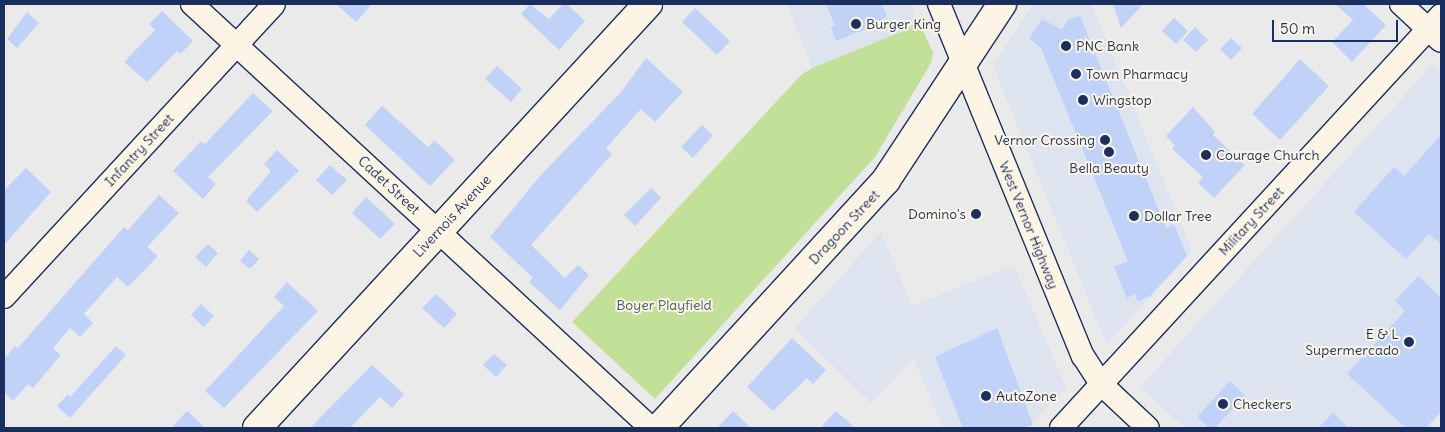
<!DOCTYPE html>
<style>
body{margin:0}
#map{position:relative;width:1445px;height:432px;overflow:hidden;background:#eaeaeb;font-family:Delius,sans-serif}
div>[style]{position:absolute}
[style*='--x']{left:calc(var(--x)*1px);top:calc(var(--y)*1px);width:calc(var(--w)*1px);rotate:calc(var(--a)*1deg)}
.built>*{inset:0;background:#dde3ef}
.green>*{inset:0;background:#c3e098}
.building>*{inset:0;background:#c0d2f8}
.roads{filter:drop-shadow(1px 0 #1b2f5e) drop-shadow(-1px 0 #1b2f5e) drop-shadow(0 1px #1b2f5e) drop-shadow(0 -1px #1b2f5e)}
.minor>*{height:22px;margin:-11px;padding:0 11px;transform-origin:11px;border-radius:11px;background:#fcf5e5}
.major>*{height:28px;margin:-14px;padding:0 14px;transform-origin:14px;border-radius:14px;background:#fcf5e5}
.dots>*{width:14px;height:14px;translate:-50% -50%;box-sizing:border-box;border:2px solid #fcf5e5;border-radius:50%}
span{translate:-50% -50%;white-space:nowrap;text-align:center;line-height:1.15;-webkit-text-stroke:4px #fcf5e5;paint-order:stroke}
.poi-label{font-size:14px;color:#1b2f5e}
.left{translate:0 -50%;text-align:left}
.right{translate:-100% -50%;text-align:right}
.street-label{font-size:14px;color:#1b2f5e}
.park-label{font-size:14px;color:#455b6c}
.frame{position:absolute;inset:0;border:5px solid #1b2f5e;pointer-events:none}
.scale{position:absolute;left:1272px;top:20px;width:126px;height:22px;box-sizing:border-box;border:2px solid #1b2f5e;border-top:0;padding-left:6px;font-size:15px;line-height:18px;white-space:nowrap;color:#1b2f5e;-webkit-text-stroke:4px #fcf5e5;paint-order:stroke}
</style>
<div id="map">
<div class="built">
<i style="clip-path:polygon(787px 4px,911px 4px,918px 20px,908px 29px,812px 68px)"></i>
<i style="clip-path:polygon(1033px 4px,1092px 4px,1192px 251px,1107px 345px,993px 66px)"></i>
<i style="clip-path:polygon(1433px 64px,1441px 72px,1441px 414px,1428px 428px,1185px 428px,1140px 387px)"></i>
<i style="clip-path:polygon(881px 232px,912px 306px,1014px 265px,1066px 388px,1027px 428px,943px 428px,914px 359px,871px 403px,795px 328px)"></i>
</div>
<div class="green">
<i style="clip-path:polygon(918px 20px,933px 52px,931px 63px,875px 157px,655px 399px,572px 322px,801px 75px,812px 68px,908px 29px)"></i>
</div>
<div class="building">
<i style="clip-path:polygon(336px 4px,372px 4px,356px 22px)"></i>
<i style="clip-path:polygon(530px 4px,549px 19px,563px 4px,567px 4px,585px 21px,559px 50px,521px 14px)"></i>
<i style="clip-path:polygon(826px 4px,882px 4px,887px 17px,882px 19px,883px 22px,836px 41px,831px 27px,835px 26px)"></i>
<i style="clip-path:polygon(1113px 4px,1143px 4px,1121px 28px)"></i>
<i style="clip-path:polygon(1335px 4px,1363px 4px,1386px 25px,1352px 62px,1332px 42px,1353px 20px)"></i>
<i style="clip-path:polygon(695px 8px,730px 41px,717px 55px,682px 22px)"></i>
<i style="clip-path:polygon(162px 11px,193px 41px,180px 54px,177px 51px,147px 82px,124px 62px,155px 30px,149px 24px)"></i>
<i style="clip-path:polygon(27px 12px,39px 23px,17px 48px,7px 39px)"></i>
<i style="clip-path:polygon(1080px 16px,1166px 228px,1174px 224px,1187px 256px,1150px 296px,1138px 301px,1135px 294px,1127px 298px,1114px 267px,1128px 261px,1041px 48px,1029px 38px,1042px 19px,1062px 30px,1068px 20px)"></i>
<i style="clip-path:polygon(1174px 18px,1188px 31px,1176px 44px,1162px 31px)"></i>
<i style="clip-path:polygon(1195px 27px,1208px 40px,1196px 52px,1183px 40px)"></i>
<i style="clip-path:polygon(1231px 38px,1242px 48px,1231px 60px,1220px 49px)"></i>
<i style="clip-path:polygon(646px 58px,683px 92px,655px 122px,641px 109px,606px 148px,612px 154px,531px 245px,565px 278px,578px 265px,589px 275px,560px 310px,529px 282px,533px 278px,490px 237px,540px 176px,622px 91px)"></i>
<i style="clip-path:polygon(1300px 59px,1329px 86px,1280px 140px,1252px 114px)"></i>
<i style="clip-path:polygon(497px 66px,522px 89px,511px 102px,485px 79px)"></i>
<i style="clip-path:polygon(253px 93px,273px 111px,208px 177px,216px 184px,203px 199px,173px 171px,201px 141px,205px 144px)"></i>
<i style="clip-path:polygon(382px 106px,428px 147px,434px 140px,455px 160px,430px 186px,365px 125px)"></i>
<i style="clip-path:polygon(1193px 107px,1215px 132px,1213px 135px,1245px 165px,1214px 198px,1198px 183px,1203px 177px,1172px 149px,1175px 145px,1166px 136px)"></i>
<i style="clip-path:polygon(702px 125px,713px 135px,693px 158px,681px 147px)"></i>
<i style="clip-path:polygon(1441px 135px,1441px 244px,1429px 234px,1406px 259px,1354px 212px,1394px 167px,1404px 176px)"></i>
<i style="clip-path:polygon(277px 150px,299px 171px,257px 212px,246px 201px,271px 171px,264px 164px)"></i>
<i style="clip-path:polygon(330px 165px,347px 180px,332px 195px,316px 180px)"></i>
<i style="clip-path:polygon(26px 168px,51px 192px,4px 245px,4px 190px)"></i>
<i style="clip-path:polygon(651px 188px,661px 198px,635px 226px,624px 215px)"></i>
<i style="clip-path:polygon(159px 195px,179px 213px,147px 247px,158px 256px,128px 287px,117px 277px,84px 314px,93px 323px,80px 337px,70px 328px,53px 348px,61px 355px,33px 388px,28px 384px,13px 401px,4px 392px,4px 359px,15px 346px,18px 348px,124px 227px,128px 230px)"></i>
<i style="clip-path:polygon(366px 197px,395px 224px,380px 239px,352px 213px)"></i>
<i style="clip-path:polygon(208px 244px,218px 253px,206px 267px,195px 257px)"></i>
<i style="clip-path:polygon(249px 250px,259px 259px,250px 269px,240px 261px)"></i>
<i style="clip-path:polygon(1418px 276px,1441px 298px,1441px 411px,1426px 428px,1406px 428px,1347px 374px,1405px 311px,1395px 301px)"></i>
<i style="clip-path:polygon(287px 282px,318px 311px,224px 408px,205px 391px,284px 306px,274px 297px)"></i>
<i style="clip-path:polygon(436px 294px,457px 314px,444px 328px,422px 308px)"></i>
<i style="clip-path:polygon(201px 304px,214px 316px,204px 327px,191px 315px)"></i>
<i style="clip-path:polygon(997px 328px,1033px 425px,1024px 428px,963px 428px,935px 357px)"></i>
<i style="clip-path:polygon(792px 338px,826px 370px,813px 384px,807px 378px,773px 411px,747px 387px)"></i>
<i style="clip-path:polygon(116px 346px,126px 355px,70px 418px,57px 406px,68px 394px,70px 397px)"></i>
<i style="clip-path:polygon(494px 354px,507px 365px,496px 377px,483px 365px)"></i>
<i style="clip-path:polygon(372px 365px,404px 394px,392px 408px,380px 397px,350px 428px,310px 428px)"></i>
<i style="clip-path:polygon(1230px 381px,1245px 395px,1215px 428px,1208px 427px,1197px 417px)"></i>
<i style="clip-path:polygon(187px 411px,206px 428px,171px 428px)"></i>
<i style="clip-path:polygon(733px 411px,751px 428px,717px 428px)"></i>
<i style="clip-path:polygon(836px 411px,855px 428px,820px 428px)"></i>
<i style="clip-path:polygon(1333px 413px,1349px 428px,1318px 428px)"></i>
</div>
<div class="roads">
<div class="minor">
<i style="--x:192;--y:4;--w:625;--a:42.73"></i>
<i style="--x:939;--y:4;--w:380;--a:67.8"></i>
<i style="--x:1083;--y:356;--w:33;--a:57"></i>
<i style="--x:1101;--y:384;--w:64;--a:43.1"></i>
<i style="--x:1401;--y:4;--w:54;--a:42.8"></i>
<i style="--x:4;--y:297;--w:398;--a:-47.3"></i>
<i style="--x:1061;--y:428;--w:561;--a:-47.38"></i>
</div>
<div class="major">
<i style="--x:257;--y:428;--w:577;--a:-47.32"></i>
<i style="--x:659;--y:428;--w:336;--a:-47.5"></i>
<i style="--x:886;--y:180;--w:211;--a:-56.6"></i>
</div>
</div>
<div class="dots">
<i style="left:856px;top:24px;background:#1b2f5e"></i>
<i style="left:1066px;top:46px;background:#1b2f5e"></i>
<i style="left:1076px;top:74px;background:#1b2f5e"></i>
<i style="left:1083px;top:100px;background:#1b2f5e"></i>
<i style="left:1105px;top:140px;background:#1b2f5e"></i>
<i style="left:1109px;top:152px;background:#1b2f5e"></i>
<i style="left:1206px;top:155px;background:#1b2f5e"></i>
<i style="left:976px;top:214px;background:#1b2f5e"></i>
<i style="left:1134px;top:216px;background:#1b2f5e"></i>
<i style="left:1409px;top:342px;background:#1b2f5e"></i>
<i style="left:986px;top:396px;background:#1b2f5e"></i>
<i style="left:1223px;top:404px;background:#1b2f5e"></i>
</div>
<div class="poi-label">
<span class="left" style="left:866px;top:24px">Burger King</span>
<span class="left" style="left:1076px;top:46px">PNC Bank</span>
<span class="left" style="left:1086px;top:74px">Town Pharmacy</span>
<span class="left" style="left:1093px;top:100px">Wingstop</span>
<span class="right" style="left:1095px;top:140px">Vernor Crossing</span>
<span class="left" style="left:1216px;top:155px">Courage Church</span>
<span style="left:1109px;top:168px">Bella Beauty</span>
<span class="right" style="left:966px;top:214px">Domino's</span>
<span class="left" style="left:1144px;top:216px">Dollar Tree</span>
<span class="right" style="left:1399px;top:342px">E &amp; L<br>Supermercado</span>
<span class="left" style="left:996px;top:396px">AutoZone</span>
<span class="left" style="left:1233px;top:404px">Checkers</span>
</div>
<div class="street-label">
<span style="left:139px;top:150px;rotate:-47deg">Infantry Street</span>
<span style="left:389px;top:185px;rotate:43deg">Cadet Street</span>
<span style="left:452px;top:216px;rotate:-47deg">Livernois Avenue</span>
<span style="left:1251px;top:221px;rotate:-47deg">Military Street</span>
<span style="left:1029px;top:225px;rotate:68deg">West Vernor Highway</span>
<span style="left:844px;top:227px;rotate:-47deg">Dragoon Street</span>
</div>
<div class="park-label">
<span style="left:664px;top:305px">Boyer Playfield</span>
</div>
<div class="frame"></div>
<div class="scale">50 m</div>
</div>
